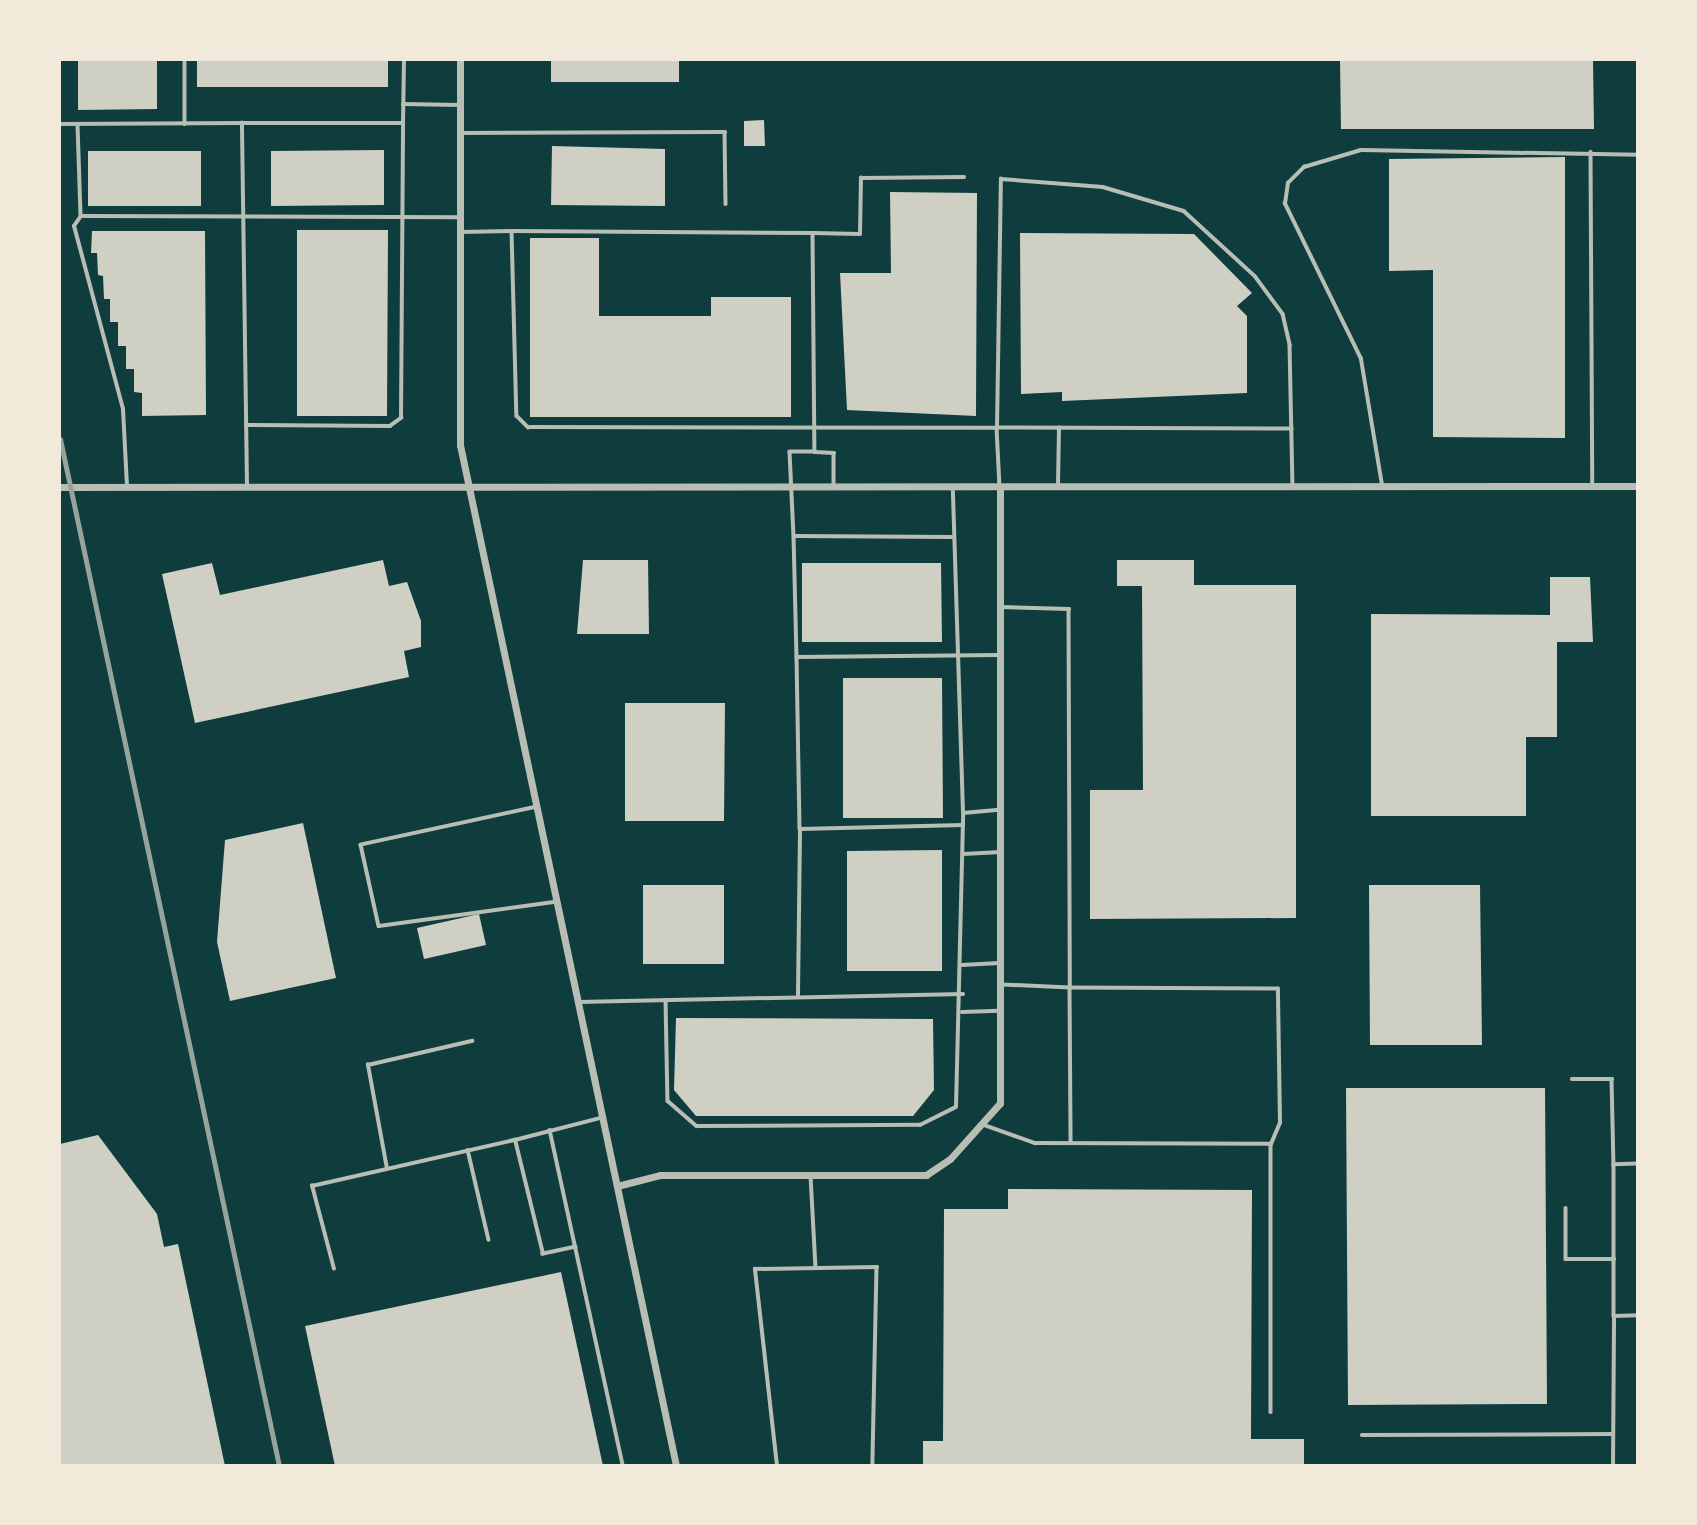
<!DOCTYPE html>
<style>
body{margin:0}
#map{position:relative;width:1697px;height:1525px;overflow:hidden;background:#0f3d3e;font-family:Arial,sans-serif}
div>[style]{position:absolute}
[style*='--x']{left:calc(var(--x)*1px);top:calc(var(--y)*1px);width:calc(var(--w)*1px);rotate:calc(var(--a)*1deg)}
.building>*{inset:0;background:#cfcfc3}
.service>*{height:3.5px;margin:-1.75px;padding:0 1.75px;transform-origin:1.75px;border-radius:1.75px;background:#b8beb3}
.minor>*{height:7px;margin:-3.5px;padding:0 3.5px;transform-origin:3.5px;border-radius:3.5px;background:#b8beb3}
.rail>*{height:5px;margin:-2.5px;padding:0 2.5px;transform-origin:2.5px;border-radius:2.5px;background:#97a49c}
span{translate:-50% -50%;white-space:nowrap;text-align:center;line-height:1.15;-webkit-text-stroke:6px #f1e9da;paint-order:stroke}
.frame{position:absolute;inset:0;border:61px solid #f1e9da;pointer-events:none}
</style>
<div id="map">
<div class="building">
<i style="clip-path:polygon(78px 60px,157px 60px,157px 109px,78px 110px)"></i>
<i style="clip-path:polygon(197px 60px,388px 60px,388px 87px,197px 87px)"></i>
<i style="clip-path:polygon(551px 60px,679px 60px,679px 82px,551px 82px)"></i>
<i style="clip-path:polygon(1340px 60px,1593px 60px,1594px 129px,1341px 129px)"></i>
<i style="clip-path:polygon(764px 120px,765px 146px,744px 146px,744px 121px)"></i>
<i style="clip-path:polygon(552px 146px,665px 149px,665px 206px,551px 205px)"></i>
<i style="clip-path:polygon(384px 150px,384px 205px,271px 206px,271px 151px)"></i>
<i style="clip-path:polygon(88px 151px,201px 151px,201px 206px,88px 206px)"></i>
<i style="clip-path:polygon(1565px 157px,1565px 438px,1433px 437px,1433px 270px,1389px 271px,1389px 159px)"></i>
<i style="clip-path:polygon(890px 192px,977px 193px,976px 416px,847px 410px,840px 273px,891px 273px)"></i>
<i style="clip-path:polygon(297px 230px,388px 230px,387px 416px,297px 416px)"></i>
<i style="clip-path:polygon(92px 231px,205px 231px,206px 415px,142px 416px,142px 393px,134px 392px,134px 369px,126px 369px,126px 346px,118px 346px,118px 322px,110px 322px,110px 299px,104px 299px,103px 276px,98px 275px,97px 253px,91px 253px)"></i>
<i style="clip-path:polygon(1020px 233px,1194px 234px,1252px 293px,1237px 306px,1247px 316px,1247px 393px,1062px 401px,1062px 392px,1021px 394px)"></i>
<i style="clip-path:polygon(530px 238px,599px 238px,599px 316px,711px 316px,711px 297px,791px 297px,791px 417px,530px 417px)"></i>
<i style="clip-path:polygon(383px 560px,389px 586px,407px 582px,421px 621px,421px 647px,404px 651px,409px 677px,195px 723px,162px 574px,212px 563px,220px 595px)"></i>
<i style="clip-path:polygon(583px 560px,648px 560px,649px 634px,577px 634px)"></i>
<i style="clip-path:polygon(1117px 560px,1194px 560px,1194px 585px,1296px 585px,1296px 918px,1090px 919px,1090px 790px,1143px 790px,1142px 586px,1117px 586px)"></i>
<i style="clip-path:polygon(802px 563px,941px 563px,942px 642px,802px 642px)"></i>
<i style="clip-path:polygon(1550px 577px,1590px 577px,1593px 642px,1557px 642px,1557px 737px,1526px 737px,1526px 816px,1371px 816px,1371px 614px,1550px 615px)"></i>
<i style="clip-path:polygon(843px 678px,942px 678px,943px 818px,843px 818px)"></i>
<i style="clip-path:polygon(625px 703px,725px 703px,724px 821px,625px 821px)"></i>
<i style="clip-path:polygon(303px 823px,336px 978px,230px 1001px,217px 942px,225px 840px)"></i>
<i style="clip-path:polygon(942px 850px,942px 971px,847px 971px,847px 851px)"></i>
<i style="clip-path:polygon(643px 885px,724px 885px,724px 964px,643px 964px)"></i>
<i style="clip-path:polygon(1369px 885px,1480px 885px,1482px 1045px,1370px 1045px)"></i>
<i style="clip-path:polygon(479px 914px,486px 945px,424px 959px,417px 928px)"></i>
<i style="clip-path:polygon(676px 1018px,933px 1019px,934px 1090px,913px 1116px,696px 1116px,674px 1090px)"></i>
<i style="clip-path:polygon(1346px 1088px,1545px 1088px,1547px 1404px,1348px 1405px)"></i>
<i style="clip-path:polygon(98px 1135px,157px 1214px,164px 1247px,178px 1244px,225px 1466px,60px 1466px,60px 1144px)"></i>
<i style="clip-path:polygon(1008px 1189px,1252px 1190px,1251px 1439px,1304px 1439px,1304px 1466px,923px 1466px,923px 1441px,943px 1441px,944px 1209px,1008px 1209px)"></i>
<i style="clip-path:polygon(561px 1272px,603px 1466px,335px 1466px,305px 1326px)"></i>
</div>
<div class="service">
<i style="--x:185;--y:60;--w:64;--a:90"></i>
<i style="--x:403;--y:104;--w:57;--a:1"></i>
<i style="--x:60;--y:124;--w:182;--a:-0.3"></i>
<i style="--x:78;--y:125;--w:91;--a:88.1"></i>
<i style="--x:460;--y:133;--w:265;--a:-0.2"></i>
<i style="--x:725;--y:132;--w:72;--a:89.2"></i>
<i style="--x:1591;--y:152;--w:332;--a:89.7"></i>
<i style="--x:512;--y:231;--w:301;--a:0.4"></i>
<i style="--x:813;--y:233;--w:219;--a:89.5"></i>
<i style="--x:815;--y:452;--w:19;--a:3"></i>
<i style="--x:834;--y:453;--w:32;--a:90"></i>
<i style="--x:460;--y:232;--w:52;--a:-1.1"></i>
<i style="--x:512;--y:231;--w:185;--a:88.5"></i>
<i style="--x:517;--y:416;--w:16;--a:45"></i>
<i style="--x:528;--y:427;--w:469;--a:0.1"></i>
<i style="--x:997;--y:428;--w:59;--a:87.1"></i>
<i style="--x:813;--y:233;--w:47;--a:1.2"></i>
<i style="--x:860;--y:234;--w:56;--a:-89"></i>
<i style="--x:861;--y:178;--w:103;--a:-0.6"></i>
<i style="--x:246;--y:425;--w:144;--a:0.4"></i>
<i style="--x:390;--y:426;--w:14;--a:-36"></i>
<i style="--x:401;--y:418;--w:295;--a:-89.6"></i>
<i style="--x:1292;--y:429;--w:295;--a:-179.8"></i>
<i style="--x:997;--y:428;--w:249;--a:-89.1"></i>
<i style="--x:1001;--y:179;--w:102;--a:4.5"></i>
<i style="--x:1103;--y:187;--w:84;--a:16.5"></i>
<i style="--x:1184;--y:211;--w:96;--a:42.5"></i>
<i style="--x:1255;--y:276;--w:47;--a:53.6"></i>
<i style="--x:1283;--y:314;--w:32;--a:77"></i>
<i style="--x:1290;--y:345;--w:140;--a:88.8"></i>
<i style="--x:815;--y:452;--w:25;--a:180"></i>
<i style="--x:790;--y:452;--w:84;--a:87.3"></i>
<i style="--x:794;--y:536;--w:159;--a:0.4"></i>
<i style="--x:1058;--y:485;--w:57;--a:-89"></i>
<i style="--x:1382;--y:485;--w:128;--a:-99.5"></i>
<i style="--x:1361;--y:359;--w:173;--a:-116.1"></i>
<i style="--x:1285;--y:204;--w:21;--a:-82"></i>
<i style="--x:1288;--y:183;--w:23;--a:-45"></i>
<i style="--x:1304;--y:167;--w:59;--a:-16.6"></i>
<i style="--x:1361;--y:150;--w:277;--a:1"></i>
<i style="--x:127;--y:486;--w:77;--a:-93"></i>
<i style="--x:123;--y:409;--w:189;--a:-105"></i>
<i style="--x:74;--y:226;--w:12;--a:-55"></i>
<i style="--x:81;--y:216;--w:378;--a:0.2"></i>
<i style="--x:247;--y:486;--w:363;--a:-90.8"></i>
<i style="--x:242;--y:123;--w:161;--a:0"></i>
<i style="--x:403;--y:123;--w:63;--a:-89.1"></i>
<i style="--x:794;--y:536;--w:121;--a:88.6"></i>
<i style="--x:797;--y:657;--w:202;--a:-0.6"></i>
<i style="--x:1001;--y:607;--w:68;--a:1.7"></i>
<i style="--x:1069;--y:609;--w:379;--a:89.8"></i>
<i style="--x:1070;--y:988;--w:67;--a:-177.4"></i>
<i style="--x:797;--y:657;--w:172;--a:89"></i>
<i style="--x:800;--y:829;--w:163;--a:-1.4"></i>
<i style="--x:537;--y:807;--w:180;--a:167.8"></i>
<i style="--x:361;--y:845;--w:83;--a:77.5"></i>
<i style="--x:379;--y:926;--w:178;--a:-7.8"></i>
<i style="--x:963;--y:813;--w:36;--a:-5"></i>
<i style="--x:963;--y:854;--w:38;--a:-3"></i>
<i style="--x:962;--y:965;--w:37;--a:-3"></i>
<i style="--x:798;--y:995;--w:166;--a:-89.3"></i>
<i style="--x:666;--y:1000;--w:101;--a:88.9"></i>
<i style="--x:668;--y:1101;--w:38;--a:41"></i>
<i style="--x:697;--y:1126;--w:223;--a:-0.3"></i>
<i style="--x:920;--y:1125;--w:40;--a:-26.6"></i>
<i style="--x:956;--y:1107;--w:294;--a:-88.6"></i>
<i style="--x:963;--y:813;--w:325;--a:-91.8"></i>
<i style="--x:578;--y:1002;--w:385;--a:-1.2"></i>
<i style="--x:962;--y:1012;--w:37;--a:-2"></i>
<i style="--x:1572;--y:1079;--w:40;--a:0"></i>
<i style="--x:1612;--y:1079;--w:86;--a:88.7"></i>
<i style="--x:984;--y:1125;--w:54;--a:19.4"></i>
<i style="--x:1035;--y:1143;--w:236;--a:0.2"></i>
<i style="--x:1271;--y:1144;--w:23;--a:-67"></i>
<i style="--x:1280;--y:1123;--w:134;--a:-90.9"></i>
<i style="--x:1278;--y:989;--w:208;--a:-179.7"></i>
<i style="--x:1070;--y:988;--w:154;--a:89.6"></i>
<i style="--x:550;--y:1130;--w:344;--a:77.7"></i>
<i style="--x:1271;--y:1144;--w:268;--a:90"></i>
<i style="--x:468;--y:1150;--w:92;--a:76.9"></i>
<i style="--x:1638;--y:1164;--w:24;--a:178"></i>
<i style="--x:1614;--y:1165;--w:151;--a:90"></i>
<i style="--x:1614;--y:1316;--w:24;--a:-2"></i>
<i style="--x:387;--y:1169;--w:106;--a:-100.4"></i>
<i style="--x:368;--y:1065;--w:107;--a:-13"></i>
<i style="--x:811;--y:1176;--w:92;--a:86.9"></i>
<i style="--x:1566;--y:1208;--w:51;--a:90"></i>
<i style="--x:1566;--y:1259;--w:48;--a:0"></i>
<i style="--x:576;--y:1247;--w:34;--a:168"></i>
<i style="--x:543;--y:1254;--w:117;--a:-103.8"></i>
<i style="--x:515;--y:1140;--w:88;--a:-14.5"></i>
<i style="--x:334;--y:1269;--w:86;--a:-104.8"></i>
<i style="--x:312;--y:1186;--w:208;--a:-12.8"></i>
<i style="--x:1362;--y:1435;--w:251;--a:-0.2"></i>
<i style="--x:777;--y:1466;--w:198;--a:-96.4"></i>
<i style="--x:755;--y:1269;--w:122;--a:-0.9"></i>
<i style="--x:877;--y:1267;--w:199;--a:91.2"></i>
<i style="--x:1613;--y:1466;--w:150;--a:-89.6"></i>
</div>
<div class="minor">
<i style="--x:460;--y:60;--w:385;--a:90"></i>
<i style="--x:460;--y:445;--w:1044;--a:78.05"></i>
<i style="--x:60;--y:487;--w:1578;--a:-0.04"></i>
<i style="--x:617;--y:1186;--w:44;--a:-14.3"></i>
<i style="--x:660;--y:1175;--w:266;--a:0"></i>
<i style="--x:926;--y:1175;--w:29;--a:-34"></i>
<i style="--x:950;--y:1159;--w:75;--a:-48.2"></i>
<i style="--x:1000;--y:1103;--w:616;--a:-90"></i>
</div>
<div class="rail">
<i style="--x:60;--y:439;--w:1050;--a:77.96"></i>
</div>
<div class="frame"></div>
</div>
